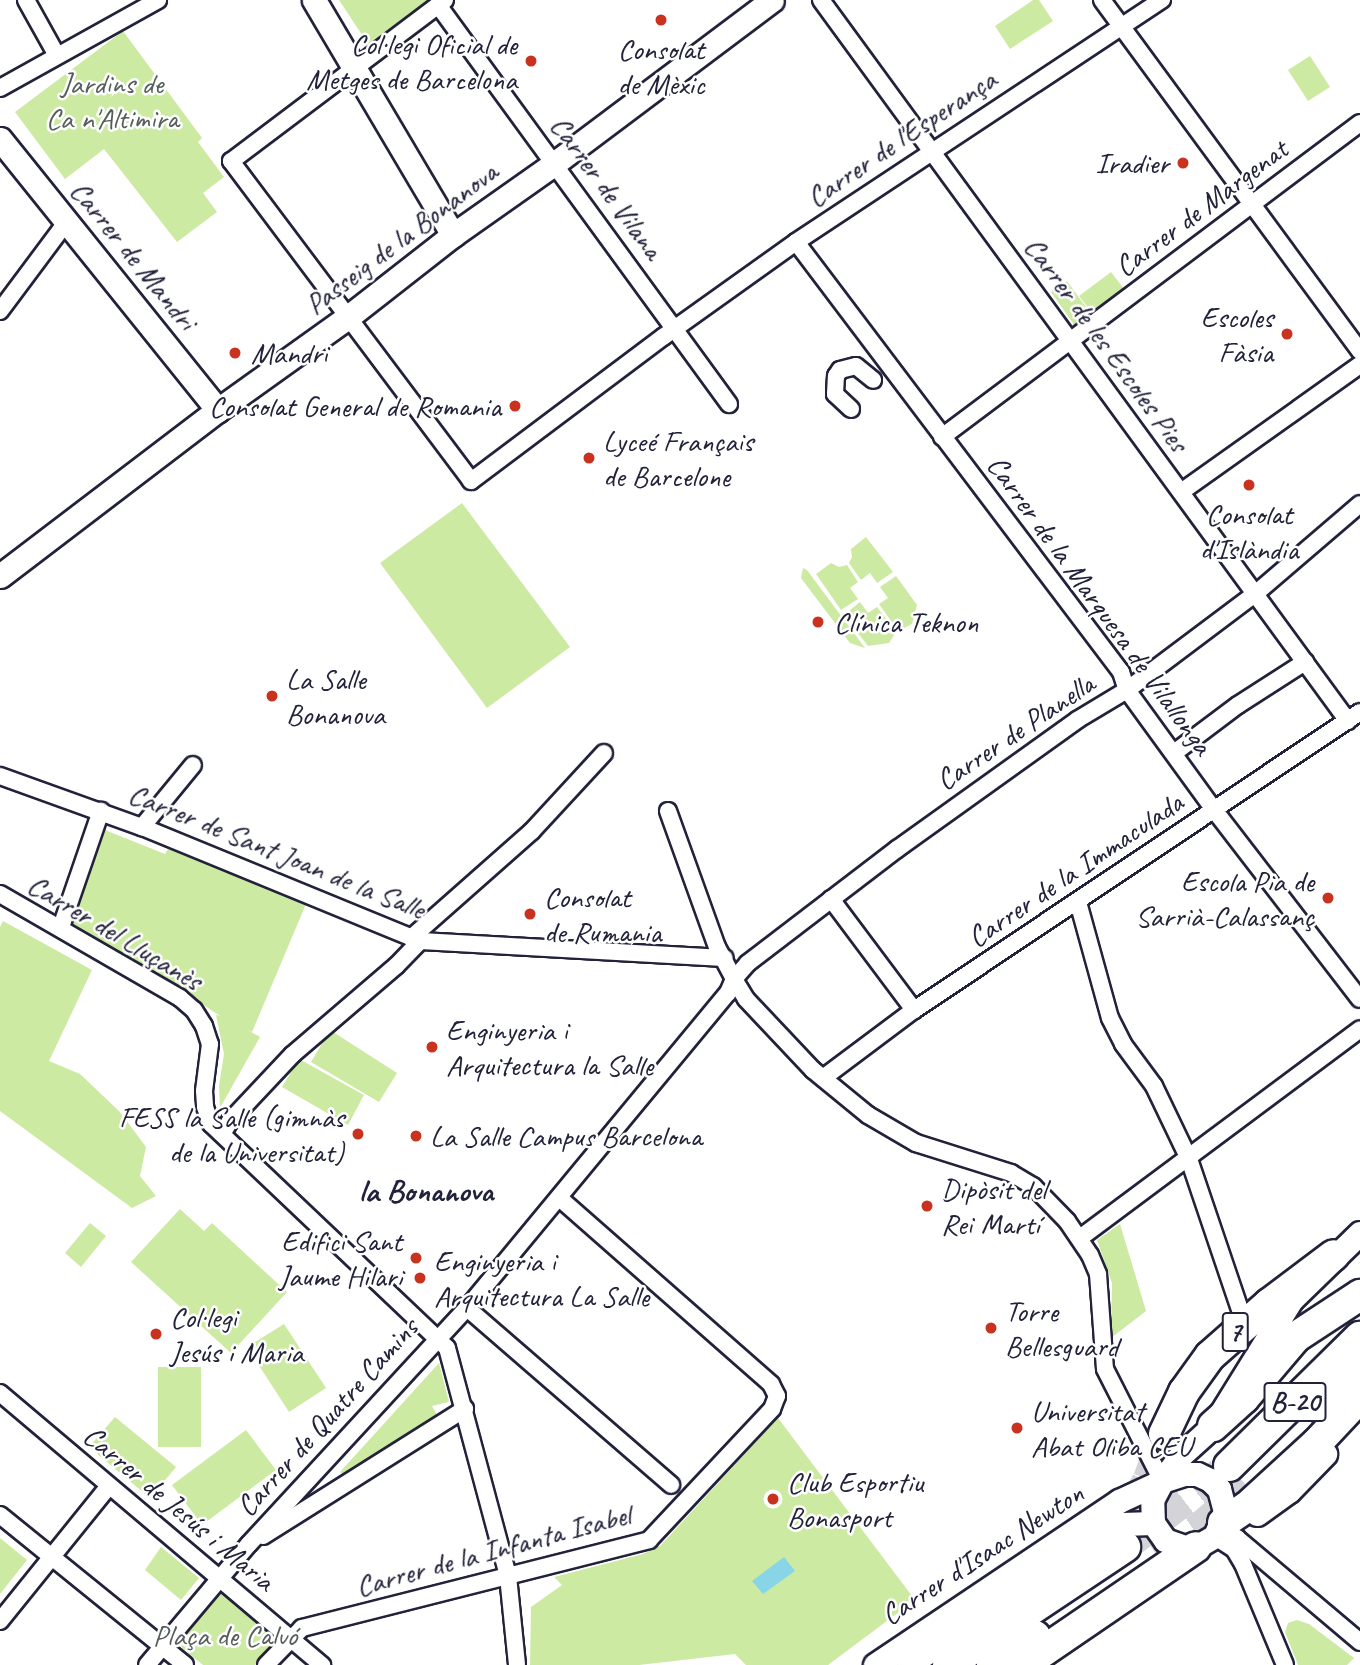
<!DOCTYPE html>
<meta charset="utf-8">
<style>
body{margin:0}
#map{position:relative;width:1360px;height:1665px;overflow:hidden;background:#fff;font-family:Caveat,sans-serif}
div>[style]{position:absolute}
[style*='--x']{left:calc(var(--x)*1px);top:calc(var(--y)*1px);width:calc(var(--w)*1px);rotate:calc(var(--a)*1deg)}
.green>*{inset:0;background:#cceaa1}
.water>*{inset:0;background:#89d5e8}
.highway-tunnel>*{height:30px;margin-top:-15px;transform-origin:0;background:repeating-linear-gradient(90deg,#d3d3d8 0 30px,transparent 0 45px)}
.roads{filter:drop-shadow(2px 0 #22223b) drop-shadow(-2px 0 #22223b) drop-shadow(0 2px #22223b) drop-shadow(0 -2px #22223b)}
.street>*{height:16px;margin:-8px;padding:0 8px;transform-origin:8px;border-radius:8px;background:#fff}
.secondary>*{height:23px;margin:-11.5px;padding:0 11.5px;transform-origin:11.5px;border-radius:11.5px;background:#fff}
.highway>*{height:30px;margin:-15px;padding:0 15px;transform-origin:15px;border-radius:15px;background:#fff}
.dots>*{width:19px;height:19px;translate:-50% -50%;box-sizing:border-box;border:4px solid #fff;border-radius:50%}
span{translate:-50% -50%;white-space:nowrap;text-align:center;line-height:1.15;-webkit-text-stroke:5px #fff;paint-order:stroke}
.shield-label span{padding:2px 5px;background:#fff;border:2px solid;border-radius:5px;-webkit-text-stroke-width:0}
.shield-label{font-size:28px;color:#22223b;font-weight:700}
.poi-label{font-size:30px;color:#22223b}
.right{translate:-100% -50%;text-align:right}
.left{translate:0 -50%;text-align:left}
.park-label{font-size:30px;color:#555e5a}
.street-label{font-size:30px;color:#22223b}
.neighbourhood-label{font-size:32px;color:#22223b;font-weight:700}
</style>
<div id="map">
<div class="green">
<i style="clip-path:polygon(339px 0,428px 0,368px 44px)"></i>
<i style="clip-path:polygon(1033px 0,1039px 0,1053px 21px,1010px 49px,995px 26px)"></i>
<i style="clip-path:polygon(123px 31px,202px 138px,198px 142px,224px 177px,203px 193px,217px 212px,177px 242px,104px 149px,65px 179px,15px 112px)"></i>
<i style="clip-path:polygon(1310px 56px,1330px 87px,1308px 101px,1288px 70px)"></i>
<i style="clip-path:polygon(1111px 272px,1124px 289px,1092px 313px,1079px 296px)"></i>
<i style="clip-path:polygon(1067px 281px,1091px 314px,1075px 326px,1051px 292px)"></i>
<i style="clip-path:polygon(462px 503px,570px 647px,487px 708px,380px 563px)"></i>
<i style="clip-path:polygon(866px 537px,893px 572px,877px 583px,870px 573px,861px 580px,849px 563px,852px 557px,851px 549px)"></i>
<i style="clip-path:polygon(831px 563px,839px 567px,847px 565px,858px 582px,850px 588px,858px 599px,841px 610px,816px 574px)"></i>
<i style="clip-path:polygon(803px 568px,807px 570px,865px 648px,850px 643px,801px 578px)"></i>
<i style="clip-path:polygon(896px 576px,917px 605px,912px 624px,898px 631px,879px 604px,888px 598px,880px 587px)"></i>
<i style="clip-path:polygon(860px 602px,868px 613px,877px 607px,896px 632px,889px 643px,868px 646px,844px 615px)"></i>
<i style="clip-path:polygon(105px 830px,165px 854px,168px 849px,306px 904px,252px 1032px,246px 1029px,260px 1037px,220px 1108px,219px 1086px,224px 1054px,216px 1015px,220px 1016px,153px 971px,73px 924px)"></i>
<i style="clip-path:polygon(3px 921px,92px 970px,49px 1061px,80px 1074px,120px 1112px,146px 1147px,140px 1176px,156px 1196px,132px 1208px,0 1111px,0 927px)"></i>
<i style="clip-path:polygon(330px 1030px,397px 1073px,379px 1102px,311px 1062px)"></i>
<i style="clip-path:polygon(299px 1059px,364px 1095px,348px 1125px,282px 1087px)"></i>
<i style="clip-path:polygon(180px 1209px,204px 1231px,212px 1223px,287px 1292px,231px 1353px,131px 1262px)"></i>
<i style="clip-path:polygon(90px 1223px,106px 1236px,81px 1267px,65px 1253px)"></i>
<i style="clip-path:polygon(1120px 1224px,1146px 1311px,1111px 1338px,1112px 1283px,1097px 1240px)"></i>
<i style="clip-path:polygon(284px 1324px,326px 1388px,289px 1412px,247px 1347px)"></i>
<i style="clip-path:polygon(439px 1363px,449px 1402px,432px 1406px,437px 1415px,345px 1476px,340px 1472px)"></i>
<i style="clip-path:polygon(158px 1367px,201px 1367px,201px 1447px,158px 1447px)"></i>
<i style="clip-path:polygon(115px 1417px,176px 1467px,150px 1498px,89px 1447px)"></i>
<i style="clip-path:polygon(778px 1418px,915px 1600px,828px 1665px,746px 1665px,735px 1654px,639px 1665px,530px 1665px,531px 1607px,562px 1585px,554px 1577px,643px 1554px,660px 1546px)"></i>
<i style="clip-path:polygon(246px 1430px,276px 1470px,202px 1525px,172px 1485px)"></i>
<i style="clip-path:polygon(0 1538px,27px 1560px,0 1594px)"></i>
<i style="clip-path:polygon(161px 1547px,199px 1578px,181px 1600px,145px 1570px)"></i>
<i style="clip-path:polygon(218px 1594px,227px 1594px,273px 1634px,275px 1641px,255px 1665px,203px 1665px,182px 1648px,180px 1639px)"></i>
<i style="clip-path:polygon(1297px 1620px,1309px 1624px,1354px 1658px,1347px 1665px,1298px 1665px,1285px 1632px,1288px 1623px)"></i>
</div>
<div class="water">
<i style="clip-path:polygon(784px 1557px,795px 1571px,763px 1594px,752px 1581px)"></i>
</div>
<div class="highway-tunnel">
<i style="--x:1101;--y:1540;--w:45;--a:-45.9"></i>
<i style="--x:1132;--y:1508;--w:33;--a:-61"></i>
<i style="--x:1148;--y:1479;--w:48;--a:-70.4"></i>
<i style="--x:1125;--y:1547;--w:132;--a:-37.9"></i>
<i style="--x:1157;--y:1556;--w:47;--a:-33.7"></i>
<i style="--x:1196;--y:1530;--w:67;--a:-40.1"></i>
</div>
<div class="roads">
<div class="street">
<i style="--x:26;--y:0;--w:62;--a:60.9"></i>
<i style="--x:445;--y:0;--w:268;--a:143"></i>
<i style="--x:231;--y:161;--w:400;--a:53.1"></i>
<i style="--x:471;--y:481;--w:240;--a:-36.9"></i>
<i style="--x:663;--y:337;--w:163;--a:-35.5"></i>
<i style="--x:796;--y:242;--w:439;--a:-33.5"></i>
<i style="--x:821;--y:0;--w:893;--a:53.84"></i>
<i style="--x:1102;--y:0;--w:436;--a:53.7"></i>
<i style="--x:438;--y:5;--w:494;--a:53.9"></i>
<i style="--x:0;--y:88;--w:181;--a:-29.1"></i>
<i style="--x:796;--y:242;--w:539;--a:52.92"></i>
<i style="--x:1121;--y:672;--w:19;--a:72"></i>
<i style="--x:1127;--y:690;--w:150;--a:54"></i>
<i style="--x:1215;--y:811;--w:237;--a:52.4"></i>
<i style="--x:0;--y:311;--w:112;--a:-53.3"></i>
<i style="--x:851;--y:409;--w:22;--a:-137"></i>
<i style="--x:835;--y:394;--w:18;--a:-87"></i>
<i style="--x:836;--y:376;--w:7;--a:-56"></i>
<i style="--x:840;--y:370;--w:16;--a:-14"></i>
<i style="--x:856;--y:366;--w:22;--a:39"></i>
<i style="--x:942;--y:437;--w:523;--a:-36.91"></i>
<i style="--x:1181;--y:492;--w:219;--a:-35.4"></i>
<i style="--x:1174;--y:753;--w:80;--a:-36.9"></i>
<i style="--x:1238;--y:705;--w:80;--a:-32.7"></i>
<i style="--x:0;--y:776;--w:151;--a:19.8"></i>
<i style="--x:142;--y:827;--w:300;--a:22.3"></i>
<i style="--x:420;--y:941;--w:305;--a:3.2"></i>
<i style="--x:668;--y:811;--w:145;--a:70.2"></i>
<i style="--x:717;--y:947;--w:36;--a:62"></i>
<i style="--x:734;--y:979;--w:23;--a:59"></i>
<i style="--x:746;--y:999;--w:98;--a:46.7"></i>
<i style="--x:813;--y:1070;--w:71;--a:39.3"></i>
<i style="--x:868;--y:1115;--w:56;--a:30.3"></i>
<i style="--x:916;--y:1143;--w:100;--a:17.5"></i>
<i style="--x:1011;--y:1173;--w:26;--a:31"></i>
<i style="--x:1033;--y:1186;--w:49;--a:45.8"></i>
<i style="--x:1067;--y:1221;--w:41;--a:55.9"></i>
<i style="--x:1090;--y:1255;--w:21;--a:67"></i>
<i style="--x:1098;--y:1274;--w:95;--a:85.8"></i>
<i style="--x:1105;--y:1369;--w:126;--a:63"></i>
<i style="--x:142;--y:827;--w:80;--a:-50.6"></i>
<i style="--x:0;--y:894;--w:208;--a:30"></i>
<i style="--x:180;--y:998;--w:18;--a:41"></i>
<i style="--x:194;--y:1010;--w:19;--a:58"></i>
<i style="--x:204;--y:1026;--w:19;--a:72"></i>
<i style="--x:210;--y:1044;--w:47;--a:97.3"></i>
<i style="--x:204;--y:1091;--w:16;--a:86"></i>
<i style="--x:205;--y:1107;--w:18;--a:71"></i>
<i style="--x:211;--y:1124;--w:325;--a:43.5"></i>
<i style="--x:447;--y:1348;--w:236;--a:75"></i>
<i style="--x:508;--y:1576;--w:89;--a:84.2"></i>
<i style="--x:831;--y:899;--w:139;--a:53.2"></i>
<i style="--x:1078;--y:902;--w:120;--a:74.6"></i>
<i style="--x:1110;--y:1018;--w:29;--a:63"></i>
<i style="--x:1123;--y:1044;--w:52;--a:53.6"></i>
<i style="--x:1154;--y:1086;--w:81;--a:64.4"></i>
<i style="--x:1189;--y:1159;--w:159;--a:71.3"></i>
<i style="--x:61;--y:927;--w:123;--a:-71"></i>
<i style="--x:411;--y:938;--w:162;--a:-41.5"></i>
<i style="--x:532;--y:831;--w:106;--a:-47.3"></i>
<i style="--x:823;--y:1078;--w:114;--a:-36.8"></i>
<i style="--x:914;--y:1010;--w:536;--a:-33.75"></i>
<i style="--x:222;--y:1134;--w:15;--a:-58"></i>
<i style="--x:230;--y:1121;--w:91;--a:-46.8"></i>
<i style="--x:292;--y:1055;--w:137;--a:-40.6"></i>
<i style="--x:396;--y:966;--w:35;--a:-46"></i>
<i style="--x:1080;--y:1238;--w:349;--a:-36.7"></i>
<i style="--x:467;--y:1308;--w:270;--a:40.9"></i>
<i style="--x:0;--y:1393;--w:422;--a:40.2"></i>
<i style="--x:0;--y:1515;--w:238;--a:39"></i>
<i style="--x:1220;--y:1530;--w:19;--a:25"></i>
<i style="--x:1237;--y:1538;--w:161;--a:40.2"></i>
<i style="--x:263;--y:1536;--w:239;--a:-32.2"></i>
<i style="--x:1220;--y:1540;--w:17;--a:33"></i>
<i style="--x:1234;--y:1549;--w:17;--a:59"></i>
<i style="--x:1243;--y:1564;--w:109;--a:67.4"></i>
<i style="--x:0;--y:1621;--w:172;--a:-51.1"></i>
<i style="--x:147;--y:1665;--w:158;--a:-49.9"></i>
<i style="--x:249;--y:1544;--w:321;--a:-47.3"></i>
<i style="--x:467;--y:1308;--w:409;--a:-50.4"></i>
<i style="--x:728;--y:993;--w:15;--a:-67"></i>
<i style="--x:734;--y:979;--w:21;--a:-49"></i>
<i style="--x:748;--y:963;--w:188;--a:-37.4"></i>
<i style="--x:897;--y:849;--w:221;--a:-35.6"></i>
<i style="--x:1077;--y:720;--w:58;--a:-31"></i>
<i style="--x:1127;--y:690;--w:160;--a:-36.9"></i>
<i style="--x:1255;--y:594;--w:138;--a:-40.6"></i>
<i style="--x:266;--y:1665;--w:52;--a:-45.8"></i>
<i style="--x:302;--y:1628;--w:358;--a:-14.2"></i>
<i style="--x:649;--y:1540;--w:180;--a:-46.8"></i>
<i style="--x:772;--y:1409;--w:14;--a:-69"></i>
<i style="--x:777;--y:1396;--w:13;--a:-117"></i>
<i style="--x:771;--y:1384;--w:282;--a:-138.7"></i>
</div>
<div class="secondary">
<i style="--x:314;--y:0;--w:273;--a:59.4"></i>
<i style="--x:0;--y:139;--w:348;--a:51.2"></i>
<i style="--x:0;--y:576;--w:274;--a:-37.3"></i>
<i style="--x:218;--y:410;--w:160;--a:-35.6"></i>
<i style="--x:348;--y:317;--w:133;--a:-38"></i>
<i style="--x:453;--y:235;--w:125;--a:-35.2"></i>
<i style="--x:555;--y:163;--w:271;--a:-36.9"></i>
<i style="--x:1257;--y:1514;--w:39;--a:-36"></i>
<i style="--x:1289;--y:1491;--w:52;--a:-45.8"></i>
<i style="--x:875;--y:1665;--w:294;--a:-33.9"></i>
<i style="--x:1119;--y:1501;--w:47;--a:-24.9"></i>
<i style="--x:1162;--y:1481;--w:22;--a:-18"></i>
<i style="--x:1183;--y:1474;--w:14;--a:0"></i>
<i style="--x:1197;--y:1474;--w:14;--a:25"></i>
<i style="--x:1210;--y:1480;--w:13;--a:45"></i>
<i style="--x:1219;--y:1489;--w:24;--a:75"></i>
<i style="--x:1225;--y:1512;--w:26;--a:113"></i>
<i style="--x:1215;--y:1536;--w:22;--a:150"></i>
<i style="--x:1196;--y:1547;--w:11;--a:180"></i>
<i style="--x:1185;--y:1547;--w:21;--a:-161"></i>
<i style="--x:1165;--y:1540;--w:21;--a:-125"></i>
<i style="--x:1153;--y:1523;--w:23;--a:-92"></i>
<i style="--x:1152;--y:1500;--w:21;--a:-62"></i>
<i style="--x:1162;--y:1481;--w:32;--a:-54"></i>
<i style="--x:1181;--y:1455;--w:43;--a:-42.2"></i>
<i style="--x:1213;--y:1426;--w:148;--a:-58.2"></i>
<i style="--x:1291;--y:1300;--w:96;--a:-44.2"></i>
<i style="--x:908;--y:1665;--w:256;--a:-33.4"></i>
<i style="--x:1122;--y:1524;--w:31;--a:-2"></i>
</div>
<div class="highway">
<i style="--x:1322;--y:1408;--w:55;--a:-46.5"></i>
<i style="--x:1213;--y:1426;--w:42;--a:-42.1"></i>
<i style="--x:1244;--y:1398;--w:80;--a:-49.6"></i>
<i style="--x:1296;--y:1337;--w:77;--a:-33.3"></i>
<i style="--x:1164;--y:1434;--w:47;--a:-64.5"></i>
<i style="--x:1184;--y:1392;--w:44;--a:-54.2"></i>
<i style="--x:1210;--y:1356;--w:79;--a:-41.4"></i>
<i style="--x:1269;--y:1304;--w:81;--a:-37"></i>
<i style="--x:1229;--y:1466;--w:184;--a:-44.6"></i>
<i style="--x:1223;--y:1523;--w:29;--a:-34"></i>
<i style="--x:1247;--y:1507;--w:95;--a:-42.4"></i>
<i style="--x:1317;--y:1443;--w:63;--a:-46.9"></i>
<i style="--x:948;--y:1665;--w:213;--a:-33.7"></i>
<i style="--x:992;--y:1665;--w:52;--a:-34"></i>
<i style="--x:1023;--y:1665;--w:209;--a:-34.3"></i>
</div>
</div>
<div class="dots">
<i style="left:661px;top:20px;background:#c8321e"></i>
<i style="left:531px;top:61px;background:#c8321e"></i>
<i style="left:1183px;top:163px;background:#c8321e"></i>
<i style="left:1287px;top:334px;background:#c8321e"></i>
<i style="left:235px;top:353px;background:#c8321e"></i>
<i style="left:515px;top:406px;background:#c8321e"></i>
<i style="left:589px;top:458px;background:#c8321e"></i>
<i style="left:1249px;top:485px;background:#c8321e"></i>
<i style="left:818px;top:622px;background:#c8321e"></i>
<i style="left:272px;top:696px;background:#c8321e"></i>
<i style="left:1328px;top:898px;background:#c8321e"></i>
<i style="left:530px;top:914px;background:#c8321e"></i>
<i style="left:432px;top:1047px;background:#c8321e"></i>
<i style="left:358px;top:1134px;background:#c8321e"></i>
<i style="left:416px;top:1136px;background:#c8321e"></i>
<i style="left:927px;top:1206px;background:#c8321e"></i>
<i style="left:416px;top:1258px;background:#c8321e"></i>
<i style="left:420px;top:1278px;background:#c8321e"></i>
<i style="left:991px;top:1328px;background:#c8321e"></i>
<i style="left:156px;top:1334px;background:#c8321e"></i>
<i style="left:1017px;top:1428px;background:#c8321e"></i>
<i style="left:773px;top:1499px;background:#c8321e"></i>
</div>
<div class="shield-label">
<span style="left:1235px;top:1332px">7</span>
<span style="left:1295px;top:1402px">B-20</span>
</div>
<div class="poi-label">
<span class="right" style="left:517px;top:61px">Col·legi Oficial de<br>Metges de Barcelona</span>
<span style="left:661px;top:66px">Consolat<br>de Mèxic</span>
<span class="right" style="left:1169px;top:163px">Iradier</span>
<span class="right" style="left:1273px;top:334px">Escoles<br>Fàsia</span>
<span class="left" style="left:251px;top:353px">Mandri</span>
<span class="right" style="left:501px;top:406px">Consolat General de Romania</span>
<span class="left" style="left:603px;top:458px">Lyceé Français<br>de Barcelone</span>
<span style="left:1249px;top:531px">Consolat<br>d'Islàndia</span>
<span class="left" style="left:834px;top:622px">Clínica Teknon</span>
<span class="left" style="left:286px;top:696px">La Salle<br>Bonanova</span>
<span class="right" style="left:1314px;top:898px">Escola Pia de<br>Sarrià-Calassanç</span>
<span class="left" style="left:544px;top:914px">Consolat<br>de Rumania</span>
<span class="left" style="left:446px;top:1047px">Enginyeria i<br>Arquitectura la Salle</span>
<span class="right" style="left:344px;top:1134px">FESS la Salle (gimnàs<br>de la Universitat)</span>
<span class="left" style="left:430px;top:1136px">La Salle Campus Barcelona</span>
<span class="left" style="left:941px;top:1206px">Dipòsit del<br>Rei Martí</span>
<span class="right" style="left:402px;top:1258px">Edifici Sant<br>Jaume Hilari</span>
<span class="left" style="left:434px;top:1278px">Enginyeria i<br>Arquitectura La Salle</span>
<span class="left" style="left:1005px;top:1328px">Torre<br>Bellesguard</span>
<span class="left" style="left:170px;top:1334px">Col·legi<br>Jesús i Maria</span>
<span class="left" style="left:1031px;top:1428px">Universitat<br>Abat Oliba CEU</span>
<span class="left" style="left:787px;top:1499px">Club Esportiu<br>Bonasport</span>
</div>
<div class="park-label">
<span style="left:112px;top:100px">Jardins de<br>Ca n'Altimira</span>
<span style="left:225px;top:1635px">Plaça de Calvó</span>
</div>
<div class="street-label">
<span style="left:901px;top:138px;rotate:-34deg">Carrer de l'Esperança</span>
<span style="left:607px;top:187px;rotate:54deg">Carrer de Vilana</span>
<span style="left:1201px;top:208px;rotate:-37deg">Carrer de Margenat</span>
<span style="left:401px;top:238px;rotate:-37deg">Passeig de la Bonanova</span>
<span style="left:134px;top:255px;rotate:51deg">Carrer de Mandri</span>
<span style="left:1107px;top:344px;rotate:54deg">Carrer de les Escoles Pies</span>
<span style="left:1100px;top:605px;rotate:54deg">Carrer de la Marquesa de Vilallonga</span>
<span style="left:1015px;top:732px;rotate:-34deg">Carrer de Planella</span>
<span style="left:277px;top:851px;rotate:22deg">Carrer de Sant Joan de la Salle</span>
<span style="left:1075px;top:870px;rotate:-34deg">Carrer de la Immaculada</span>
<span style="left:115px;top:932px;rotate:31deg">Carrer del Lluçanès</span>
<span style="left:327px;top:1417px;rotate:-48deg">Carrer de Quatre Camins</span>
<span style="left:179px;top:1508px;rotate:40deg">Carrer de Jesús i Maria</span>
<span style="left:493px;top:1550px;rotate:-15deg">Carrer de la Infanta Isabel</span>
<span style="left:982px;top:1554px;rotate:-33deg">Carrer d'Isaac Newton</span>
</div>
<div class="neighbourhood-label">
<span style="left:426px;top:1191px">la Bonanova</span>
</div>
</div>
